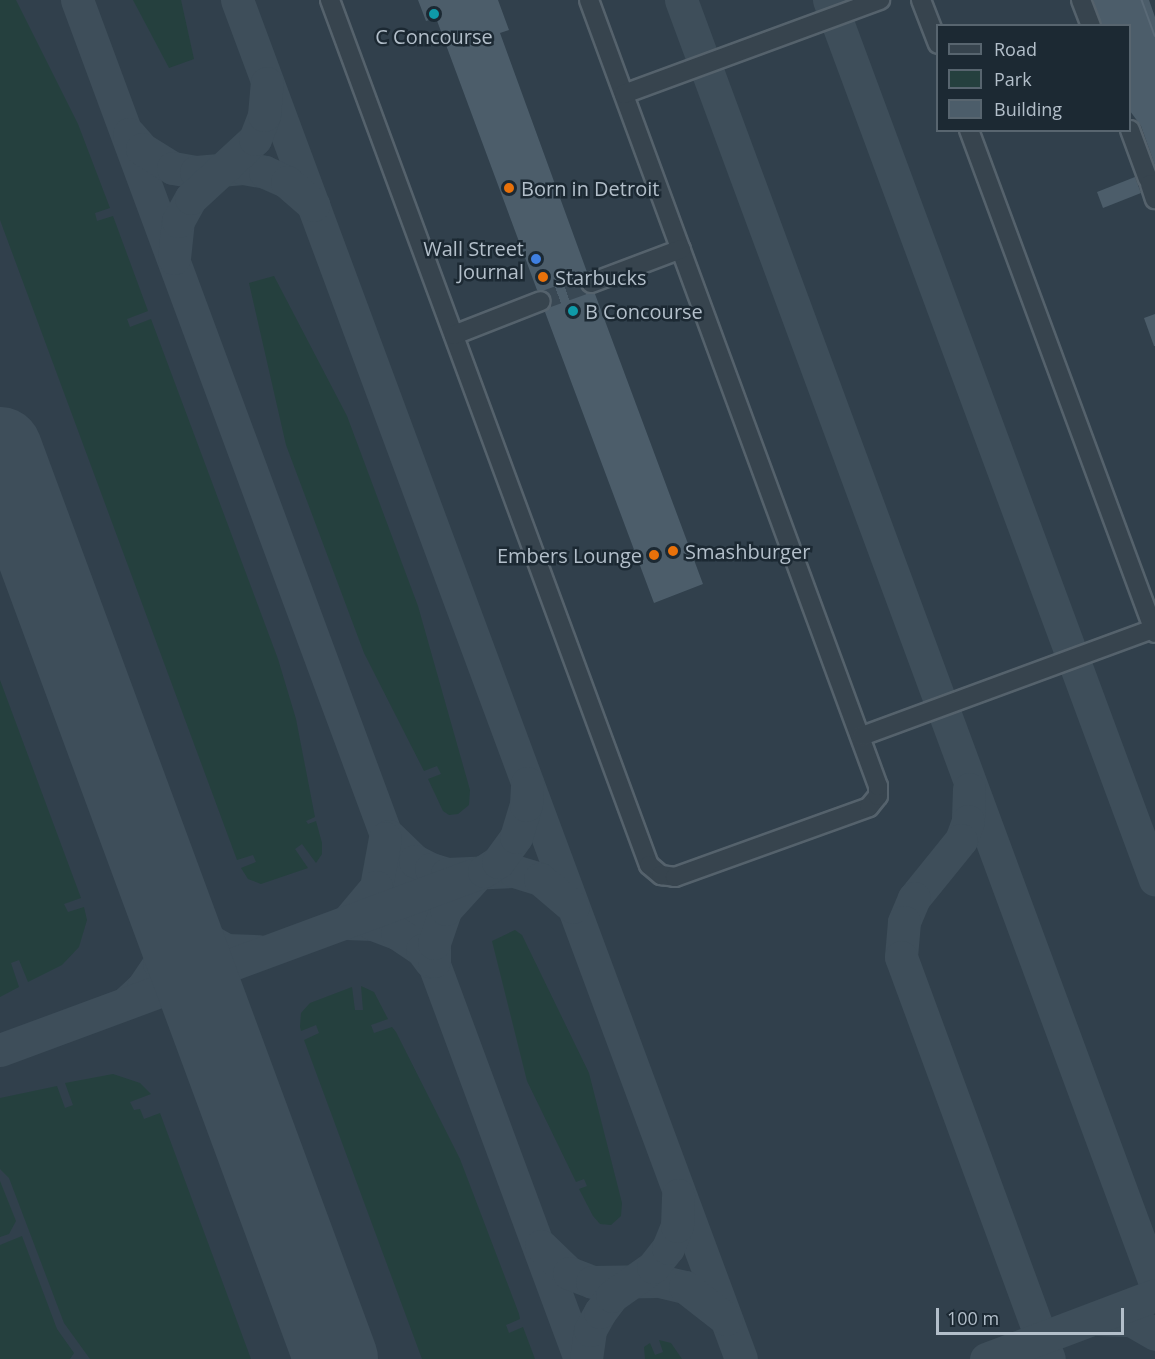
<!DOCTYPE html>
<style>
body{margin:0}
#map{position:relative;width:1155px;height:1359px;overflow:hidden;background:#23333f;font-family:"Open Sans",sans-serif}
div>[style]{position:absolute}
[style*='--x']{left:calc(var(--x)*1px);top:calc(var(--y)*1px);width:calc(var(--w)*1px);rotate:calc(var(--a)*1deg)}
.airport>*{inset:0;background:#31404c}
.green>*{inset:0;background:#25403e}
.taxiway>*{height:33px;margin:-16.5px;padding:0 16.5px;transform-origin:16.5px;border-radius:16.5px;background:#3e4e5a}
.runway>*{height:84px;margin:-42px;padding:0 42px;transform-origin:42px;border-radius:42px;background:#3e4e5a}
.building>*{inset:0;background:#4c5d6a}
.minor-tunnel>*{height:18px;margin-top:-9px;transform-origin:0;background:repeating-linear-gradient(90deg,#394854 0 18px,transparent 0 27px)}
.roads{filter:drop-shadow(2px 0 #55626c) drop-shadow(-2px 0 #55626c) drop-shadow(0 2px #55626c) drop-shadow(0 -2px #55626c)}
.minor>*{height:18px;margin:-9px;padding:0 9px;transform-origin:9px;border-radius:9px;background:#37444e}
.tram>*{height:1.5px;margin:-0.75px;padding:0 0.75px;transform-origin:0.75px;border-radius:0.75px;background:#596976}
.dots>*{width:16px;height:16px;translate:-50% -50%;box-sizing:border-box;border:3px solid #1c2933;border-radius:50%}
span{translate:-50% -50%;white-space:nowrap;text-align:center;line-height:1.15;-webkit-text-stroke:5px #1c2933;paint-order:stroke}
.poi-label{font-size:20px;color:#b3bfca}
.left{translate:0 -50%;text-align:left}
.right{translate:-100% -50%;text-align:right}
.legend{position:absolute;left:936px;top:24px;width:195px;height:108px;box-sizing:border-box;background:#1c2933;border:2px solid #58656f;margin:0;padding:8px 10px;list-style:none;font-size:18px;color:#b3bfca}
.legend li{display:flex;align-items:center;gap:12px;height:30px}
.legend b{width:30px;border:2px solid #58656f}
.scale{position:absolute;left:936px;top:1308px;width:188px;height:27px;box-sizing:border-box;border:3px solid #b3bfca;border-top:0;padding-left:8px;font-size:18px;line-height:21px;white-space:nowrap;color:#b3bfca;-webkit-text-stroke:4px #1c2933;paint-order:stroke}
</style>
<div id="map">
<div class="airport">
<i style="clip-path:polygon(evenodd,0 0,1155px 0,1155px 1359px,0 1359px,0 0,938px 26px,1130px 26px,1130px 130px,938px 130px,938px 26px)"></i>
</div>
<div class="green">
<i style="clip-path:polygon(0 0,16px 0,78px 124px,110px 208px,95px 213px,97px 221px,113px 216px,148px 311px,127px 319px,130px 327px,151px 319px,278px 659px,296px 719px,315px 817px,306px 821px,308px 824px,316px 821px,322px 843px,322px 854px,316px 863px,302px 844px,295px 849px,308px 868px,261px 884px,248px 879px,241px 868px,256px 862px,253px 855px,237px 860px,0 220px)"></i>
<i style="clip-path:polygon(133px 0,181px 0,194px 59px,169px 68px)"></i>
<i style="clip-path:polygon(274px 276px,347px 416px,418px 606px,470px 790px,469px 805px,458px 814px,449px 815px,443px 811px,428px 779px,441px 774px,437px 766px,424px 771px,364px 653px,286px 445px,249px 283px)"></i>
<i style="clip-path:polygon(0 680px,81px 898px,64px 904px,68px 912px,84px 907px,87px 920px,79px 947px,62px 965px,28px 982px,19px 960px,11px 963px,19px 987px,0 997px)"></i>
<i style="clip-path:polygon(515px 930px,522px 935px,589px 1073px,622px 1203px,621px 1216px,611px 1225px,600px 1224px,593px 1216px,579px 1189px,587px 1186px,584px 1179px,576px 1182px,527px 1081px,492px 941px)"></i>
<i style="clip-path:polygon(361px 986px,374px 992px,388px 1019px,371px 1025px,374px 1033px,392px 1027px,396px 1032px,460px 1159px,519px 1314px,520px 1319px,506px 1325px,509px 1333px,523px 1327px,535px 1359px,422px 1359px,304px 1040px,319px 1033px,316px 1025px,301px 1031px,300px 1027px,301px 1013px,310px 1003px,352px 987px,355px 1010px,363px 1010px)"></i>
<i style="clip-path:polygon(113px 1074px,140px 1083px,151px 1094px,130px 1102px,134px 1110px,140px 1109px,144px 1119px,160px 1113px,251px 1359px,90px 1359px,64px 1323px,9px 1178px,0 1169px,0 1098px,57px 1086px,65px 1108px,73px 1105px,65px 1083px)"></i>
<i style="clip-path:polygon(0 1181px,16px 1221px,9px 1234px,0 1237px)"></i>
<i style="clip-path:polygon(22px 1236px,57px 1329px,74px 1353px,70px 1359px,0 1359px,0 1245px)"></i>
<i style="clip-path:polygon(659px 1340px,671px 1343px,682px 1359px,645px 1359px,644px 1347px,650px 1343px,655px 1355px,663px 1352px)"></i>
</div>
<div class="taxiway">
<i style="--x:77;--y:0;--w:1449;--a:69.69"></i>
<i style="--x:237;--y:0;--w:1449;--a:69.65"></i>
<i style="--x:681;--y:0;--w:1368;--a:69.72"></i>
<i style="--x:829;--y:0;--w:938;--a:69.67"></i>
<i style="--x:129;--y:134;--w:20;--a:49"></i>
<i style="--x:142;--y:149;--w:36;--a:32"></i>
<i style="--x:173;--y:168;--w:23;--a:10"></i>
<i style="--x:196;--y:172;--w:47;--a:-4.9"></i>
<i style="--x:243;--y:168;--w:22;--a:10"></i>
<i style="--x:265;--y:172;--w:24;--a:24"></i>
<i style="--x:287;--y:182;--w:35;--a:41"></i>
<i style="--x:174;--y:258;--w:37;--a:-84"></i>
<i style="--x:178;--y:221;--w:26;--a:-61"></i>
<i style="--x:191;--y:198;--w:87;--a:-42.7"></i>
<i style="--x:255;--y:139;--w:26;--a:-69"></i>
<i style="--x:264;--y:115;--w:32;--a:-85"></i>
<i style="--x:969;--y:789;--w:32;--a:92"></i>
<i style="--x:968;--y:821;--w:20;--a:110"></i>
<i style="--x:961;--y:840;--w:75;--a:129"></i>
<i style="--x:914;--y:898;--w:26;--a:113"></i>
<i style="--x:904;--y:922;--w:35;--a:95"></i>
<i style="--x:901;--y:957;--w:428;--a:69.8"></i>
<i style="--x:389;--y:836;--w:36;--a:44"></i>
<i style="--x:415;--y:861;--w:18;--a:27"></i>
<i style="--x:431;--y:869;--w:17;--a:17"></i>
<i style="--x:447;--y:874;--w:67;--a:-2.6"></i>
<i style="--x:514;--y:871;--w:27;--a:17"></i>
<i style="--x:540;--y:879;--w:43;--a:40.3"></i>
<i style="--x:385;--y:838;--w:50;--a:100.4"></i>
<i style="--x:376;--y:887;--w:47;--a:129.8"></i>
<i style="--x:346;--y:923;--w:27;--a:2"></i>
<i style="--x:373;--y:924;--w:26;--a:21"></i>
<i style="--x:397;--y:933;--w:30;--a:34"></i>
<i style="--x:422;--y:950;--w:14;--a:54"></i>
<i style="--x:160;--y:881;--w:58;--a:57.7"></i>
<i style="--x:191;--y:930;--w:40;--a:29.7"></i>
<i style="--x:226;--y:950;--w:33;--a:2"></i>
<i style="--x:434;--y:961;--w:18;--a:-90"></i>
<i style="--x:434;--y:943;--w:36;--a:-71"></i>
<i style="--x:446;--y:909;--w:43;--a:-47.8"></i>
<i style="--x:127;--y:1002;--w:22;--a:-43"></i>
<i style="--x:143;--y:987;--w:29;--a:-56"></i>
<i style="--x:159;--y:963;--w:30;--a:-75"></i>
<i style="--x:167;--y:934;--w:41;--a:-95.6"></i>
<i style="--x:0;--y:1050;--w:516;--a:-20.3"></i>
<i style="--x:484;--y:871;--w:17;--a:-33"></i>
<i style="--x:498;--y:862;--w:31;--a:-54"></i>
<i style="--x:516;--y:837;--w:34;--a:-73"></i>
<i style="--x:526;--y:805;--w:22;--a:-87"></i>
<i style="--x:541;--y:1246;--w:39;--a:44"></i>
<i style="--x:569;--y:1273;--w:25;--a:21"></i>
<i style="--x:592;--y:1282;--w:67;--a:-0.9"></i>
<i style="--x:659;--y:1281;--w:27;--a:13"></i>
<i style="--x:685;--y:1287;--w:52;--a:38"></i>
<i style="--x:1097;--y:1319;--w:34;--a:2"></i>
<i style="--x:1131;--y:1320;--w:28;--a:30"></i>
<i style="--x:586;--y:1359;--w:29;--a:-82"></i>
<i style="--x:590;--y:1330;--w:21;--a:-61"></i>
<i style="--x:600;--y:1312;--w:20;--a:-53"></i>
<i style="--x:612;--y:1296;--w:50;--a:-35.3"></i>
<i style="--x:653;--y:1267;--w:24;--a:-52"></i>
<i style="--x:668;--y:1248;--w:24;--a:-68"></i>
<i style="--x:677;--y:1226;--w:31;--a:-88"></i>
<i style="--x:986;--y:1359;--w:181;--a:-20.7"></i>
</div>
<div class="runway">
<i style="--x:0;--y:449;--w:970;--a:69.73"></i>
</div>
<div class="building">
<i style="clip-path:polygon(418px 0,498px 0,509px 30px,500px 33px,587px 272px,580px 286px,584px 292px,595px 294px,703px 584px,654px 603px,545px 312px,552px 297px,548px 292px,537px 290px,436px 18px,426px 21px)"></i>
<i style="clip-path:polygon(1093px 0,1149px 0,1155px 17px,1155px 165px,1141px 126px,1130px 111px,1130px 26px,1102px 26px)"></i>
<i style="clip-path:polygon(1135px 177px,1141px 193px,1103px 208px,1097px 192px)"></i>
<i style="clip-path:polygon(1155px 314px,1155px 346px,1154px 346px,1144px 318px)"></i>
</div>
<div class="minor-tunnel">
<i style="--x:541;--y:301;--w:53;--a:-19.8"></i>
</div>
<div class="roads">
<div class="minor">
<i style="--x:330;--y:0;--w:922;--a:69.76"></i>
<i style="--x:649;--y:865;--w:16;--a:40"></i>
<i style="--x:661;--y:875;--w:14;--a:8"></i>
<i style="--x:675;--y:877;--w:206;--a:-19.8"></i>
<i style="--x:869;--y:807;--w:14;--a:-51"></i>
<i style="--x:878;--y:796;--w:10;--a:-90"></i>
<i style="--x:878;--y:786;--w:837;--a:-110.19"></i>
<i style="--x:921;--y:0;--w:47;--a:68.9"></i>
<i style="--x:1081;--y:0;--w:28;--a:69"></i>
<i style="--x:624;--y:94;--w:273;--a:-20.2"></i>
<i style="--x:969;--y:130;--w:536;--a:69.71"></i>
<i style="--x:1130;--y:130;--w:52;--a:69.8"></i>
<i style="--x:1150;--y:184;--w:16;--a:72"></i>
<i style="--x:591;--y:283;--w:96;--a:-20.7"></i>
<i style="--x:454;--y:335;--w:93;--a:-21.3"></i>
<i style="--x:862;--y:736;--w:310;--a:-20.2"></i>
</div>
</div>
<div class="tram">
<i style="--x:1142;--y:0;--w:38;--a:70"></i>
</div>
<div class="dots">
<i style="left:434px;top:14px;background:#0f9aa8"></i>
<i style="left:509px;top:188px;background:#e8710a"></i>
<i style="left:536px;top:259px;background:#3f7fe0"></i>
<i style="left:543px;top:277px;background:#e8710a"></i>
<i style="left:573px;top:311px;background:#0f9aa8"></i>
<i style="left:673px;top:551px;background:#e8710a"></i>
<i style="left:654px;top:555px;background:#e8710a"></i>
</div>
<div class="poi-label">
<span style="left:434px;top:36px">C Concourse</span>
<span class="left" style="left:521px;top:188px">Born in Detroit</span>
<span class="right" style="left:524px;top:260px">Wall Street<br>Journal</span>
<span class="left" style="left:555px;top:277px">Starbucks</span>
<span class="left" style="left:585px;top:311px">B Concourse</span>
<span class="left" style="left:685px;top:551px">Smashburger</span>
<span class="right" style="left:642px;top:555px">Embers Lounge</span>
</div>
<ul class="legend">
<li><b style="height:8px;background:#37444e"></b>Road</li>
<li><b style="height:16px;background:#25403e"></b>Park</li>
<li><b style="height:16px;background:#4c5d6a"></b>Building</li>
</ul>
<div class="scale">100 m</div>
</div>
